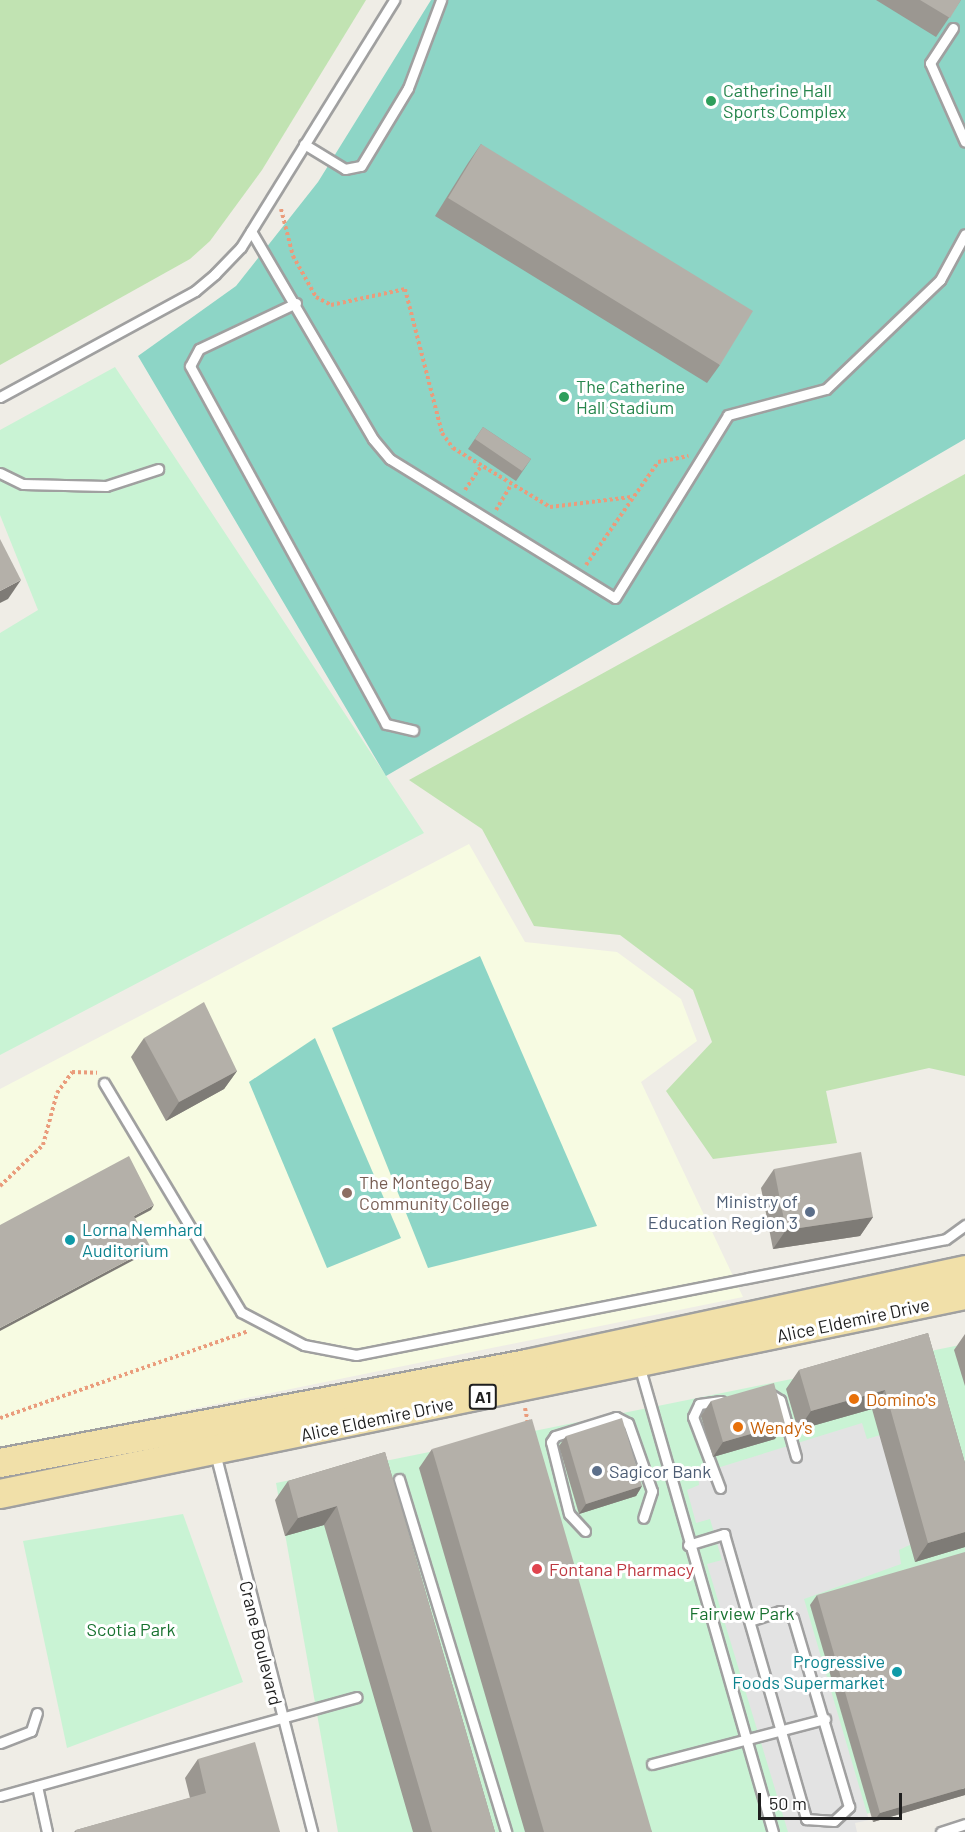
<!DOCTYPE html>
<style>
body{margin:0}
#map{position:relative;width:965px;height:1832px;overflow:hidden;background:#efede6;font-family:Barlow,sans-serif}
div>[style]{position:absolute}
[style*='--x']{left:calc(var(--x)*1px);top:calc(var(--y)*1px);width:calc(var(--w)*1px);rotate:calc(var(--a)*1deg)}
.education>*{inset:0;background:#f7fbe2}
.grass>*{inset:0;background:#c1e3b2}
.park>*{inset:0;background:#c9f3d4}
.pitch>*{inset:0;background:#8dd5c6}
.parking>*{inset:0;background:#e3e3e3}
.path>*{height:4px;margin-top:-2px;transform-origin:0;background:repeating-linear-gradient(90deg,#ea9c7c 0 3px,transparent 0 6px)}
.roads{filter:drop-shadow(2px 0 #a0a0a0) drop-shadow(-2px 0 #a0a0a0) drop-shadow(0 2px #a0a0a0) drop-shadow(0 -2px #a0a0a0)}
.service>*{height:9px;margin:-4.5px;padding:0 4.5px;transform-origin:4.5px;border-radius:4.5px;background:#fff}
.primary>*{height:28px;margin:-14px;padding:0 14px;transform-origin:14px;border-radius:14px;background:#f1e0a9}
.wall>*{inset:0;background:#9b9791}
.shaded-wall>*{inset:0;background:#7e7b76}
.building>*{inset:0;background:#b4b0a9}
.dots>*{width:16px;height:16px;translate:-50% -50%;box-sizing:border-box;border:3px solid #fff;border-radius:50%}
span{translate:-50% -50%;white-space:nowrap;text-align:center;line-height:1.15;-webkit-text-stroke:6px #fff;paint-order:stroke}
.shield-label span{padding:2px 4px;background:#fff;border:2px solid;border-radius:4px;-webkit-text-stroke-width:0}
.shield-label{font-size:16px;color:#1f1f1f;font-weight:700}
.leisure-label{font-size:18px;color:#27864d}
.left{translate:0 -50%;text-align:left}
.education-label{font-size:18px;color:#785e54}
.service-label{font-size:18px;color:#4e5e75}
.right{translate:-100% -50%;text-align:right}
.culture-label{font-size:18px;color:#0d838f}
.street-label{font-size:18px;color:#1f1f1f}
.food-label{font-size:18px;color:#c56008}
.health-label{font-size:18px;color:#be3a42}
.park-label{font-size:18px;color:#187230}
.scale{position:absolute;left:758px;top:1793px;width:144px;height:27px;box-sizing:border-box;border:3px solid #1f1f1f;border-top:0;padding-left:8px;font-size:18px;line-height:21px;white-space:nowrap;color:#1f1f1f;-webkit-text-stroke:4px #fff;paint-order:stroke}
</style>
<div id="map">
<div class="education">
<i style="clip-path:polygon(469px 844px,525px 942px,617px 952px,681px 999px,697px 1041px,641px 1082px,743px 1297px,0 1448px,0 1089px)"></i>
</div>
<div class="grass">
<i style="clip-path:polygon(0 0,366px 0,262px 170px,210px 241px,190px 259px,0 365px)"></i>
<i style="clip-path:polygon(965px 474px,965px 1076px,929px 1068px,826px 1091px,837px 1143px,713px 1159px,666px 1091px,712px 1042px,693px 990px,620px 935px,534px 926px,482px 829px,409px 780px)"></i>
</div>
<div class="park">
<i style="clip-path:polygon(115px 367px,424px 833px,0 1055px,0 633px,38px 610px,0 515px,0 430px)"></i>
<i style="clip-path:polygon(965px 1344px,965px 1784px,807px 1832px,338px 1832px,276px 1483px)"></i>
<i style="clip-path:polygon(183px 1514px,243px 1682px,67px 1748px,23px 1541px)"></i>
</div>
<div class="pitch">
<i style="clip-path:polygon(431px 0,965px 0,965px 439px,386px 776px,138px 356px,236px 286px,318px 182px)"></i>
<i style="clip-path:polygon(480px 956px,597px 1226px,428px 1268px,332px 1028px)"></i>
<i style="clip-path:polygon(315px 1038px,401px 1238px,327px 1268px,249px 1082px)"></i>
</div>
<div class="parking">
<i style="clip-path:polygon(862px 1423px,867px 1439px,887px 1433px,918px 1541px,899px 1550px,901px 1564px,804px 1599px,869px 1820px,855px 1823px,857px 1832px,788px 1832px,707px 1564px,722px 1560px,710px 1519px,696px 1523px,687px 1490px,699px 1485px,698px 1474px)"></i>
</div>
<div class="path">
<i style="--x:281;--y:209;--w:49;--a:75.7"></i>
<i style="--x:293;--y:256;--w:47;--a:60.7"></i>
<i style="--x:316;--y:297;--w:17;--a:28"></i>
<i style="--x:331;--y:305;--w:76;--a:-12.2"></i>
<i style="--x:405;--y:289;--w:149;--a:75.6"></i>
<i style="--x:442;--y:433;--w:19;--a:54"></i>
<i style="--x:453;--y:448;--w:114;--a:31.3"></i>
<i style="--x:550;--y:507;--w:82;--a:-7"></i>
<i style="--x:465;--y:490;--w:29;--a:-56"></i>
<i style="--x:496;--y:510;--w:29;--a:-59"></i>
<i style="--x:586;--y:565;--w:126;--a:-55"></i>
<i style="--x:658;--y:462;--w:31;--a:-11"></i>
<i style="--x:0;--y:1186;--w:59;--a:-43.6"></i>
<i style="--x:43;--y:1145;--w:54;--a:-74.9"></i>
<i style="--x:57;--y:1093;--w:26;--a:-54"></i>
<i style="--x:72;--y:1072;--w:25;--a:2"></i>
<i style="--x:525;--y:1408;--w:16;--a:79"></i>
<i style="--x:0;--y:1418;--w:263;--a:-19.3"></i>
</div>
<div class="roads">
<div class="service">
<i style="--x:953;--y:28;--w:42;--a:123.3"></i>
<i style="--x:930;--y:63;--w:86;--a:66.1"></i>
<i style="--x:304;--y:144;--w:48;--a:31.4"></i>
<i style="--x:345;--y:169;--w:16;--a:-11"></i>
<i style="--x:361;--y:166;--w:91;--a:-58.9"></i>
<i style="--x:408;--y:88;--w:94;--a:-69.4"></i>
<i style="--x:251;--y:231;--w:241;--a:59.6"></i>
<i style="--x:373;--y:439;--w:26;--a:50"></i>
<i style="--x:390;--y:459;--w:264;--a:31.7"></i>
<i style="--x:615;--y:598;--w:215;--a:-58.3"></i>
<i style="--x:728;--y:415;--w:101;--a:-14.9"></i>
<i style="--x:826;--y:389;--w:158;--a:-43.7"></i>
<i style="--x:940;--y:280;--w:52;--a:-61.5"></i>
<i style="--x:296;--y:303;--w:107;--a:154.6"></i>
<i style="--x:199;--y:349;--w:19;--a:118"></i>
<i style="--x:190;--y:366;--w:408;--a:61.3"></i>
<i style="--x:386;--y:724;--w:28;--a:13"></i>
<i style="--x:0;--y:397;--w:222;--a:-28.5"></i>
<i style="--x:195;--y:291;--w:26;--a:-40"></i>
<i style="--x:215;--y:274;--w:37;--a:-46"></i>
<i style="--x:241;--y:247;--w:291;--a:-58.2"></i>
<i style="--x:0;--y:473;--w:25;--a:26"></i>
<i style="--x:23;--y:484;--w:83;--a:1.4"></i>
<i style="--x:106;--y:486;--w:55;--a:-18.1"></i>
<i style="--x:104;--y:1083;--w:267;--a:59.1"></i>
<i style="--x:241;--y:1312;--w:71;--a:27.6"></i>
<i style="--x:304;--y:1345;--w:53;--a:10.9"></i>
<i style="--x:356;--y:1355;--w:601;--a:-11.12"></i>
<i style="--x:946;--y:1239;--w:24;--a:-36"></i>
<i style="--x:639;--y:1365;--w:486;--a:74"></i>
<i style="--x:767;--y:1392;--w:15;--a:32"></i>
<i style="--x:780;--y:1400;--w:59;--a:74.3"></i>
<i style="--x:215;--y:1453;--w:391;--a:75.6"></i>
<i style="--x:399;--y:1479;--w:369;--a:73.1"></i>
<i style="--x:720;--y:1488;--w:76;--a:-110.8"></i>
<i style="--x:693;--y:1417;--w:14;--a:-65"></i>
<i style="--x:699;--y:1404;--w:22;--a:-8"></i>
<i style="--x:585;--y:1531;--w:23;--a:-133"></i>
<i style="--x:569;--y:1514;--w:74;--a:-104"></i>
<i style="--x:551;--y:1442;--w:7;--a:-56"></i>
<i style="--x:555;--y:1436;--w:64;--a:-17.3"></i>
<i style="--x:616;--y:1417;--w:13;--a:27"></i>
<i style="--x:628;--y:1423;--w:72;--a:70.6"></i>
<i style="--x:652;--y:1491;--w:28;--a:108"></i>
<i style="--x:688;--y:1545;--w:38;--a:-17"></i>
<i style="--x:724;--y:1534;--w:297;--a:73.9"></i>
<i style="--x:806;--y:1819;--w:28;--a:4"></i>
<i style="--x:834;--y:1821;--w:21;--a:-43"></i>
<i style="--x:849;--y:1807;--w:197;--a:-106.5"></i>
<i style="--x:793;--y:1618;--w:15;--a:-152"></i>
<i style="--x:780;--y:1611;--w:32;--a:162"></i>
<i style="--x:0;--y:1743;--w:33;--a:-21"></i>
<i style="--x:31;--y:1731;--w:19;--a:-72"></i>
<i style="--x:652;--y:1764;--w:179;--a:-14.6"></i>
<i style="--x:37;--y:1786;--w:47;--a:77.7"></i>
<i style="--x:0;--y:1796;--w:370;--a:-15.5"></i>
<i style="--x:941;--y:1832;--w:25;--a:-18"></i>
</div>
<div class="primary">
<i style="--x:0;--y:1463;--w:536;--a:-10.64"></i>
<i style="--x:527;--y:1364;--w:448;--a:-12.1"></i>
<i style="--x:0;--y:1494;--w:985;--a:-11.65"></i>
</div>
</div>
<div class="wall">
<i style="clip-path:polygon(876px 0,961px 0,936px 37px)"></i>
<i style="clip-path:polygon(481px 144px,720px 365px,707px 383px,435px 216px,468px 163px)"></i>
<i style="clip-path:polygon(483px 427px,531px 459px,516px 481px,468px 449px)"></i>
<i style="clip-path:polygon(144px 1038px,237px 1071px,224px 1089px,166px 1121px,131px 1057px)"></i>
<i style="clip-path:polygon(774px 1169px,873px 1217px,860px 1236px,773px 1249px,761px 1188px)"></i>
<i style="clip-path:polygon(928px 1333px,965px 1463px,965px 1547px,915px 1562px,872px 1409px,798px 1430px,786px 1389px,799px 1370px)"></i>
<i style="clip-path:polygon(965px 1334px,965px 1386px,954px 1350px)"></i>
<i style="clip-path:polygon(711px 1401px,775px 1439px,713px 1457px,701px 1416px)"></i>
<i style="clip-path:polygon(566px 1436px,642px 1486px,636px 1496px,579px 1514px,559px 1446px)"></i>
<i style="clip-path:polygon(432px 1449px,652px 1832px,525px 1832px,419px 1468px)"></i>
<i style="clip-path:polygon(385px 1452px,495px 1832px,413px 1832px,324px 1525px,285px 1536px,275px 1500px,288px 1481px)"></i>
<i style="clip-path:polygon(817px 1595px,965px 1795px,873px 1822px,810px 1605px)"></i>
<i style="clip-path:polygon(198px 1759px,280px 1832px,74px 1832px,76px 1830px,190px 1798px,185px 1778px)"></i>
</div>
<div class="shaded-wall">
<i style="clip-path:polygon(21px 580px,8px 599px,0 603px,0 591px)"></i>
<i style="clip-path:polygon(237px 1071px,224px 1089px,166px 1121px,179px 1102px)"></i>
<i style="clip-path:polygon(154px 1205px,151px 1210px,130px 1221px,134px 1216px)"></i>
<i style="clip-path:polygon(873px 1217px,860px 1236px,773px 1249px,786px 1230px)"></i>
<i style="clip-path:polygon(151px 1248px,147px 1253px,0 1331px,0 1328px)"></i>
<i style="clip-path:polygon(885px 1390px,872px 1409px,798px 1430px,811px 1411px)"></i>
<i style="clip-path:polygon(785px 1424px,775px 1439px,713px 1457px,723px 1442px)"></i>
<i style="clip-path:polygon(642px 1486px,636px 1496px,579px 1514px,586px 1504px)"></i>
<i style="clip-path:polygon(337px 1506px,324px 1525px,285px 1536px,298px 1518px)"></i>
<i style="clip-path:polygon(965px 1532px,965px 1547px,915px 1562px,928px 1543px)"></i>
<i style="clip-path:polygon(965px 1788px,965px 1795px,873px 1822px,880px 1813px)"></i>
</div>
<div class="building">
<i style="clip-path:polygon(920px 0,961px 0,950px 18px)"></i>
<i style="clip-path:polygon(481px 144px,753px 311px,720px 365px,448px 198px)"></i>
<i style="clip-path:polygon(483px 427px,531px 459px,522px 471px,475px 439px)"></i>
<i style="clip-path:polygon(0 539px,21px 580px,0 591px)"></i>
<i style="clip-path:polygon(204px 1002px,237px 1071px,179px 1102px,144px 1038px)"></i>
<i style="clip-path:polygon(861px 1152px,873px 1217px,786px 1230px,774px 1169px)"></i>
<i style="clip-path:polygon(129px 1156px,154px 1205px,134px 1216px,151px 1248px,0 1328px,0 1225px)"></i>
<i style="clip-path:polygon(928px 1333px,965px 1463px,965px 1532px,928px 1543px,885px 1390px,811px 1411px,799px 1370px)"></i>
<i style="clip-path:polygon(774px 1383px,785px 1424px,723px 1442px,711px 1401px)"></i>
<i style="clip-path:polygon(622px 1418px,642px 1486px,586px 1504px,566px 1436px)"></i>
<i style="clip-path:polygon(532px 1419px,652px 1832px,544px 1832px,432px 1449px)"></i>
<i style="clip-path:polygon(385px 1452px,495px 1832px,432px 1832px,337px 1506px,298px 1518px,288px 1481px)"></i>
<i style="clip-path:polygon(965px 1552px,965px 1788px,880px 1813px,817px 1595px)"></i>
<i style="clip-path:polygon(255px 1742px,280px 1832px,76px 1832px,76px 1830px,206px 1793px,198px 1759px)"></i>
</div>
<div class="dots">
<i style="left:711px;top:101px;background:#2e9e5b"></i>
<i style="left:564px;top:397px;background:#2e9e5b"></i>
<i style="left:347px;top:1193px;background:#8d6e63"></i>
<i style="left:810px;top:1212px;background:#5c6f8a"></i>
<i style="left:70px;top:1240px;background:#0f9aa8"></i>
<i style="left:854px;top:1399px;background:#e8710a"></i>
<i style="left:738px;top:1427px;background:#e8710a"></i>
<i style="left:597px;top:1471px;background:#5c6f8a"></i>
<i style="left:537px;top:1569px;background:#e0444e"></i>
<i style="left:897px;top:1672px;background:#0f9aa8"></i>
</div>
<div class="shield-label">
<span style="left:483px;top:1397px">A1</span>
</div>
<div class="leisure-label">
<span class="left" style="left:723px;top:101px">Catherine Hall<br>Sports Complex</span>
<span class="left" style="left:576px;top:397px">The Catherine<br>Hall Stadium</span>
</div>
<div class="education-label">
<span class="left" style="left:359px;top:1193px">The Montego Bay<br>Community College</span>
</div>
<div class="service-label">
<span class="right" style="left:798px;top:1212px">Ministry of<br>Education Region 3</span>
<span class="left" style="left:609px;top:1471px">Sagicor Bank</span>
</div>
<div class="culture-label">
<span class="left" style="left:82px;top:1240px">Lorna Nemhard<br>Auditorium</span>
<span class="right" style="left:885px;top:1672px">Progressive<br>Foods Supermarket</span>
</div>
<div class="street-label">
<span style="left:853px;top:1320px;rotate:-12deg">Alice Eldemire Drive</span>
<span style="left:377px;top:1419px;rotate:-12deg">Alice Eldemire Drive</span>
<span style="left:261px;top:1643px;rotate:76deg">Crane Boulevard</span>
</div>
<div class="food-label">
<span class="left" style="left:866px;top:1399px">Domino's</span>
<span class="left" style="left:750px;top:1427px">Wendy's</span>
</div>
<div class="health-label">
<span class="left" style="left:549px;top:1569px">Fontana Pharmacy</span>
</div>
<div class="park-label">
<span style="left:742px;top:1613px">Fairview Park</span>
<span style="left:131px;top:1629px">Scotia Park</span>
</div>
<div class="scale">50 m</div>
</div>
